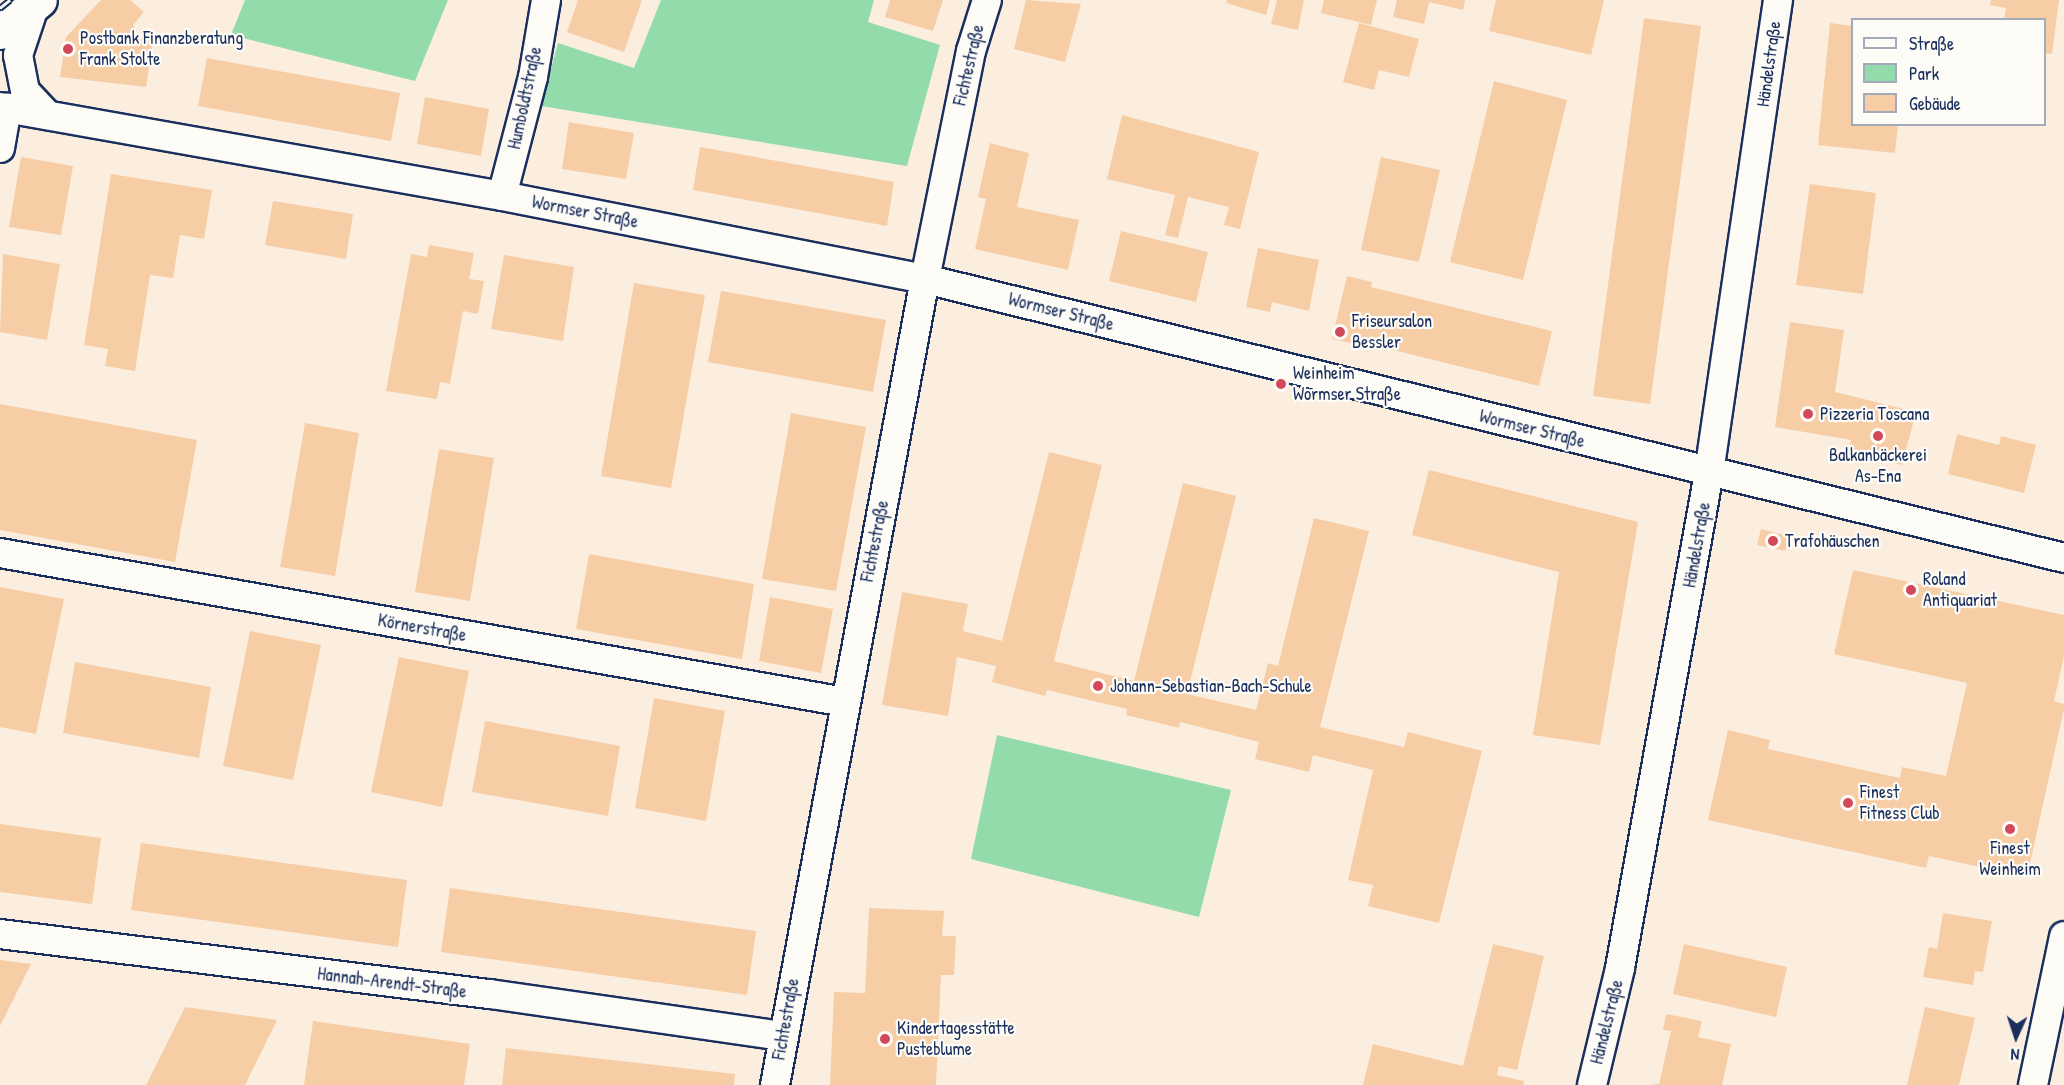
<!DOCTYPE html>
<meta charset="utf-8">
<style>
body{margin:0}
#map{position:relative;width:2064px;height:1085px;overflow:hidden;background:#fbeedf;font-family:"Patrick Hand",sans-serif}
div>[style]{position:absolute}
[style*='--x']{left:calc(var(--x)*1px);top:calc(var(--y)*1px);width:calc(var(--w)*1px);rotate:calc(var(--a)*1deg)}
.green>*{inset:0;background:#93dbaa}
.building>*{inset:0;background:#f7cda6}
.roads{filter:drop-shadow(2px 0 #1b2f5e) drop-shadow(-2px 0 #1b2f5e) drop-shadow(0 2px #1b2f5e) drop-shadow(0 -2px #1b2f5e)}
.street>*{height:28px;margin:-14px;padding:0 14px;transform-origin:14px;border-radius:14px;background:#fdfcf7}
.secondary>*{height:33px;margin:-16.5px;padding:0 16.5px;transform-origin:16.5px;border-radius:16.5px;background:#fdfcf7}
.rail>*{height:7px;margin-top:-3.5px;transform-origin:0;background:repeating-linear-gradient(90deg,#fdfcf7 0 14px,#1b2f5e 0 28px);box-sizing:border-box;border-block:2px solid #1b2f5e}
.dots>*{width:16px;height:16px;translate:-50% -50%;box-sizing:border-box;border:3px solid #fdfcf7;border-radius:50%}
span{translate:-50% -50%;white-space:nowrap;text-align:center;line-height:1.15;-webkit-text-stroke:4.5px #fdfcf7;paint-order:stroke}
.poi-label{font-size:18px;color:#1b2f5e}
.left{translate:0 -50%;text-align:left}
.street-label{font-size:18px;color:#1b2f5e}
.legend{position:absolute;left:1851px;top:18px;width:195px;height:108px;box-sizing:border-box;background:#fdfcf7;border:2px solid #a3aaba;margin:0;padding:8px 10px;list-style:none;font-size:18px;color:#1b2f5e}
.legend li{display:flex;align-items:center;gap:12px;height:30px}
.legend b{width:30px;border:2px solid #a3aaba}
.north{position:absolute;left:1986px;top:1007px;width:60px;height:60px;-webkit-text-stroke:4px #fdfcf7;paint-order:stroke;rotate:183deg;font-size:16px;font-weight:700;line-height:24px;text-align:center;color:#1b2f5e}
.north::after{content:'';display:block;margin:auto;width:21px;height:27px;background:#1b2f5e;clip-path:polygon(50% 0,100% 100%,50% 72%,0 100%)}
</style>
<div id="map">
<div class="green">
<i style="clip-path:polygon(245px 0,448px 0,415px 81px,231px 35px)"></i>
<i style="clip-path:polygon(661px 0,874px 0,868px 22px,940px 45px,907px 166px,541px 106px,558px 43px,634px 68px)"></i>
<i style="clip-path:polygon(997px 735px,1231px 790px,1199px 917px,971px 859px)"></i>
</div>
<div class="building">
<i style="clip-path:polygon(101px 0,130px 0,144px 12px,133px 25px,137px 39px,153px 41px,146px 87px,60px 77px,66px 37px)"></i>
<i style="clip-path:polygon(578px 0,642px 0,624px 52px,567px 32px)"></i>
<i style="clip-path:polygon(890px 0,943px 0,933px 31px,885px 17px)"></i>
<i style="clip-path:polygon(1026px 0,1081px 4px,1065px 62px,1014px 49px)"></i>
<i style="clip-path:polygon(1227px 0,1270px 0,1266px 15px,1226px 3px)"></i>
<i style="clip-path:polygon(1277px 0,1304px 0,1298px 30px,1271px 24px)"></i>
<i style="clip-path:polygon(1324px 0,1377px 0,1371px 25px,1321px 13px)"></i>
<i style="clip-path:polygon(1397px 0,1465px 0,1463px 10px,1429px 2px,1424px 24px,1393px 17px)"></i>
<i style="clip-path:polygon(1496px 0,1604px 0,1591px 55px,1489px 31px)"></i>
<i style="clip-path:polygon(1991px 0,2059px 0,2052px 54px,2044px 53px,2044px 20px,2004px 20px,2006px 8px,1990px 5px)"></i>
<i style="clip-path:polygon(1644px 18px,1701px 26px,1650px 404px,1593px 396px)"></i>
<i style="clip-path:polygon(1359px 23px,1419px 39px,1409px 77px,1379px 70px,1374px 90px,1343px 82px)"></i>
<i style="clip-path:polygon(1830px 23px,1852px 26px,1852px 124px,1898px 124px,1895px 153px,1818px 145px)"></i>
<i style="clip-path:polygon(207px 58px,400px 93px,391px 141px,198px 106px)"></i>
<i style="clip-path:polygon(1494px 81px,1567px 100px,1523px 280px,1450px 262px)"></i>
<i style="clip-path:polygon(425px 97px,489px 109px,481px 156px,417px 144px)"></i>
<i style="clip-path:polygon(1122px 115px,1259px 152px,1240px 229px,1224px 225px,1229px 207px,1188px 197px,1178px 238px,1165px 235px,1175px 195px,1107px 179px)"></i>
<i style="clip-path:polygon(569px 122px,634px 133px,626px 179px,562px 169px)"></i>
<i style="clip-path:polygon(990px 143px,1029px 153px,1017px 207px,1079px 220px,1068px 270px,975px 249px,986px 199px,978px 197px)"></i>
<i style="clip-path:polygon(700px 147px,894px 182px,887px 226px,693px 190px)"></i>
<i style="clip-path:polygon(21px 157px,73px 166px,61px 235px,9px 227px)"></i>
<i style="clip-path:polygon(1381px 157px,1440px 170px,1419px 262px,1361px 250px)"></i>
<i style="clip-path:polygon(111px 174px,212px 190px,204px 239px,180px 235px,173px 278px,150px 275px,135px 371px,105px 366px,108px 349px,84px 345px)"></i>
<i style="clip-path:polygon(1810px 184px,1876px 193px,1863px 294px,1796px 285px)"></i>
<i style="clip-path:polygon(273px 201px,353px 214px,346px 259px,265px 245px)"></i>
<i style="clip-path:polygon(1121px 231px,1208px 252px,1196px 302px,1109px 281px)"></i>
<i style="clip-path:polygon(429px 245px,474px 253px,469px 279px,484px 281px,478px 314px,463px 311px,450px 384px,440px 382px,437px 399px,386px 391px,411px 254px,427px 257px)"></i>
<i style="clip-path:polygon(1258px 248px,1319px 260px,1309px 311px,1272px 302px,1270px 312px,1246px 307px)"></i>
<i style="clip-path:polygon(3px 254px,60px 264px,47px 340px,0 332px)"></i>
<i style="clip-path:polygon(504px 255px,574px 267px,563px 341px,491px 329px)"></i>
<i style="clip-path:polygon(1347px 276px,1372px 282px,1371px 287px,1552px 331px,1539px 386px,1357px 341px,1356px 344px,1332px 339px)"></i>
<i style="clip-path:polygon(634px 283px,705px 295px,671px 488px,601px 476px)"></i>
<i style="clip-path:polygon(721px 291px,886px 320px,873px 392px,708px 362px)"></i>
<i style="clip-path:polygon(1790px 322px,1844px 330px,1835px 392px,1916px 412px,1902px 465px,1848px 451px,1851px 440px,1775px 427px)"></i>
<i style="clip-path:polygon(0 404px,197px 440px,175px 562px,0 530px)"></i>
<i style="clip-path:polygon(791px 413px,866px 427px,836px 591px,762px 579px)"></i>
<i style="clip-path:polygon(305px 423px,359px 433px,335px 576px,280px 567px)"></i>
<i style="clip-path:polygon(1957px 434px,1999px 445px,2001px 436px,2036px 445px,2024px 493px,1948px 474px)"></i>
<i style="clip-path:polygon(439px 449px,494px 458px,470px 601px,415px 592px)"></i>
<i style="clip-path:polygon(1049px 452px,1102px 465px,1054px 661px,1134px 681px,1183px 483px,1236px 496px,1187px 694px,1256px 710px,1268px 663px,1278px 666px,1314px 518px,1369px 531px,1320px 727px,1404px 747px,1408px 732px,1482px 751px,1439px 923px,1368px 906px,1373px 885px,1348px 880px,1373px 770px,1313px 755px,1309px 772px,1255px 759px,1259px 742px,1180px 722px,1179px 728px,1126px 715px,1127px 709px,1047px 690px,1045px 696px,992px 682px,996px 666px,957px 657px,948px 716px,882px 705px,902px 592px,968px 604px,963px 631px,1002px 641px)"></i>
<i style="clip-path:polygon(1429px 470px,1638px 522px,1600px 745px,1533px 735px,1559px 572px,1412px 535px)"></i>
<i style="clip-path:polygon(1761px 529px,1789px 536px,1785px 551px,1757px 545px)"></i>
<i style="clip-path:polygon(589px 554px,754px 584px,742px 659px,576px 629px)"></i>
<i style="clip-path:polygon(1853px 570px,2064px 615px,2064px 656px,2054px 701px,2064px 704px,2064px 709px,2027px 877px,1929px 856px,1926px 868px,1708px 820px,1728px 730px,1770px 740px,1768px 749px,1900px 778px,1902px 767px,1946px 776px,1967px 683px,1834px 654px)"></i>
<i style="clip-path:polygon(0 587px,64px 599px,36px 734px,0 727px)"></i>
<i style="clip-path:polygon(770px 597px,833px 609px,821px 673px,759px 661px)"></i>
<i style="clip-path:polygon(250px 631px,321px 645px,293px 780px,223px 766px)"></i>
<i style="clip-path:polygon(399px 657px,469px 671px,442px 807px,371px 792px)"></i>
<i style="clip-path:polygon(75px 662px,211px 687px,199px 758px,63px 733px)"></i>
<i style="clip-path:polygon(654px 698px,725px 711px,706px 821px,635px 808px)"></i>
<i style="clip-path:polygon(485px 721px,620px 746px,608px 816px,472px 792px)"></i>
<i style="clip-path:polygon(0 824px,101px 838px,92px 904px,0 892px)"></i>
<i style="clip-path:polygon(141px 843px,407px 880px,398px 947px,131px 910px)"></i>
<i style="clip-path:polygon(450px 888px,756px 931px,747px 995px,441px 952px)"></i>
<i style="clip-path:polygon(869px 908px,944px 911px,942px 936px,956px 936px,954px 975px,941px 975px,936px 1085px,830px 1085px,834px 992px,865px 993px)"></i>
<i style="clip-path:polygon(1943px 913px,1992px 921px,1983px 972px,1975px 971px,1973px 985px,1923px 977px,1929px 947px,1937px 949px)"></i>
<i style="clip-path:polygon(1493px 944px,1544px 956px,1517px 1070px,1499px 1066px,1497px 1075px,1524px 1081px,1523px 1085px,1363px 1085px,1373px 1044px,1463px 1066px)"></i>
<i style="clip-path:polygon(1684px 944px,1787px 967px,1776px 1017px,1673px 994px)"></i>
<i style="clip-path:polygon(0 960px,31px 964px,0 1026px)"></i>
<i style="clip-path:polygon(185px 1007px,277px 1020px,245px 1085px,146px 1085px)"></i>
<i style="clip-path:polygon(1925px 1007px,1975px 1018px,1959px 1085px,1907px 1085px)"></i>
<i style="clip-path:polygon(1666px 1014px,1702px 1021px,1698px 1037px,1731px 1044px,1722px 1085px,1650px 1085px,1659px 1084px,1671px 1031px,1663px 1030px)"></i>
<i style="clip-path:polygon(313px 1021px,470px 1044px,464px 1085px,304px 1085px)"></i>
<i style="clip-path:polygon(506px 1048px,735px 1074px,734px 1085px,502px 1085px)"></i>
</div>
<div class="roads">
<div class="street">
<i style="--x:35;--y:4;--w:54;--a:108.4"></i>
<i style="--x:18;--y:55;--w:37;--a:79"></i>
<i style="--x:25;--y:91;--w:33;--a:47"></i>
<i style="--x:0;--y:107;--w:510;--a:10.05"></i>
<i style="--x:502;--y:196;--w:431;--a:11.1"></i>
<i style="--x:925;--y:279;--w:1173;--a:13.76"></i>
<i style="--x:0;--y:148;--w:41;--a:-80.1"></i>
<i style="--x:502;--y:196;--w:123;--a:-75.4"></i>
<i style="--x:533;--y:77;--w:78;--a:-80.4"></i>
<i style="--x:0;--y:553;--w:858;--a:10"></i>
<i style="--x:0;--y:934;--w:494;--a:7"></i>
<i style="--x:490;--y:994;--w:296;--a:8.2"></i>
<i style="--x:775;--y:1085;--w:820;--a:-79.46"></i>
<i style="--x:925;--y:279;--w:233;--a:-78.6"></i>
<i style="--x:971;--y:51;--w:53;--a:-72.6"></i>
<i style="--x:1592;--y:1085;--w:120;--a:-76.5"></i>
<i style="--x:1620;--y:968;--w:503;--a:-79.81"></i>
<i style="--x:1709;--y:473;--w:478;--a:-81.7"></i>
<i style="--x:2033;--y:1085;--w:152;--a:-78.2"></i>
</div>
<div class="secondary">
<i style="--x:0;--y:32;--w:51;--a:-38.7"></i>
</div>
</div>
<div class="rail">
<i style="--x:0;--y:8;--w:13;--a:-39"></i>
</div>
<div class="dots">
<i style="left:68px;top:49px;background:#d1495b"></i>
<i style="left:1340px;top:332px;background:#d1495b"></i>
<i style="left:1281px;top:384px;background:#d1495b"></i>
<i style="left:1808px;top:414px;background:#d1495b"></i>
<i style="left:1878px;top:436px;background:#d1495b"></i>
<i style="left:1773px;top:541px;background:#d1495b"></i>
<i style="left:1911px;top:590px;background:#d1495b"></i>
<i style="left:1098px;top:686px;background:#d1495b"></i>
<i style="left:1848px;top:803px;background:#d1495b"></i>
<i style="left:2010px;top:829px;background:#d1495b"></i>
<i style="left:885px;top:1039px;background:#d1495b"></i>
</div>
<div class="poi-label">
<span class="left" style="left:80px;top:49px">Postbank Finanzberatung<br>Frank Stolte</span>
<span class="left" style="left:1352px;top:332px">Friseursalon<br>Bessler</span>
<span class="left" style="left:1293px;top:384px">Weinheim<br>Wormser Straße</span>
<span class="left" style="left:1820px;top:414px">Pizzeria Toscana</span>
<span style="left:1878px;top:466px">Balkanbäckerei<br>As-Ena</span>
<span class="left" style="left:1785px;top:541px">Trafohäuschen</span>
<span class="left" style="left:1923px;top:590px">Roland<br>Antiquariat</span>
<span class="left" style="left:1110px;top:686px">Johann-Sebastian-Bach-Schule</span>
<span class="left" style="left:1860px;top:803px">Finest<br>Fitness Club</span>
<span style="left:2010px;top:859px">Finest<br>Weinheim</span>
<span class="left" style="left:897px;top:1039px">Kindertagesstätte<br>Pusteblume</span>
</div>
<div class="street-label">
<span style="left:1769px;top:64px;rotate:-82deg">Händelstraße</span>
<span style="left:969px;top:65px;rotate:-77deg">Fichtestraße</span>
<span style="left:525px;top:98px;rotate:-78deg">Humboldtstraße</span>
<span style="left:585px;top:212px;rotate:11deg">Wormser Straße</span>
<span style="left:1061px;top:312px;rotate:14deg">Wormser Straße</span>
<span style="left:1532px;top:429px;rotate:14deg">Wormser Straße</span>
<span style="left:875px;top:541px;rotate:-79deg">Fichtestraße</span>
<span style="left:1697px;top:545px;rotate:-80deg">Händelstraße</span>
<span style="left:422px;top:628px;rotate:10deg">Körnerstraße</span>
<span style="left:392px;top:983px;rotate:7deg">Hannah-Arendt-Straße</span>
<span style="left:786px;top:1019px;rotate:-80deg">Fichtestraße</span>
<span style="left:1607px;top:1022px;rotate:-76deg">Händelstraße</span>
</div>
<ul class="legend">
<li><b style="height:8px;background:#fdfcf7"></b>Straße</li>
<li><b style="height:16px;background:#93dbaa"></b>Park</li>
<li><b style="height:16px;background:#f7cda6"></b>Gebäude</li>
</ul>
<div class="north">N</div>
</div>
